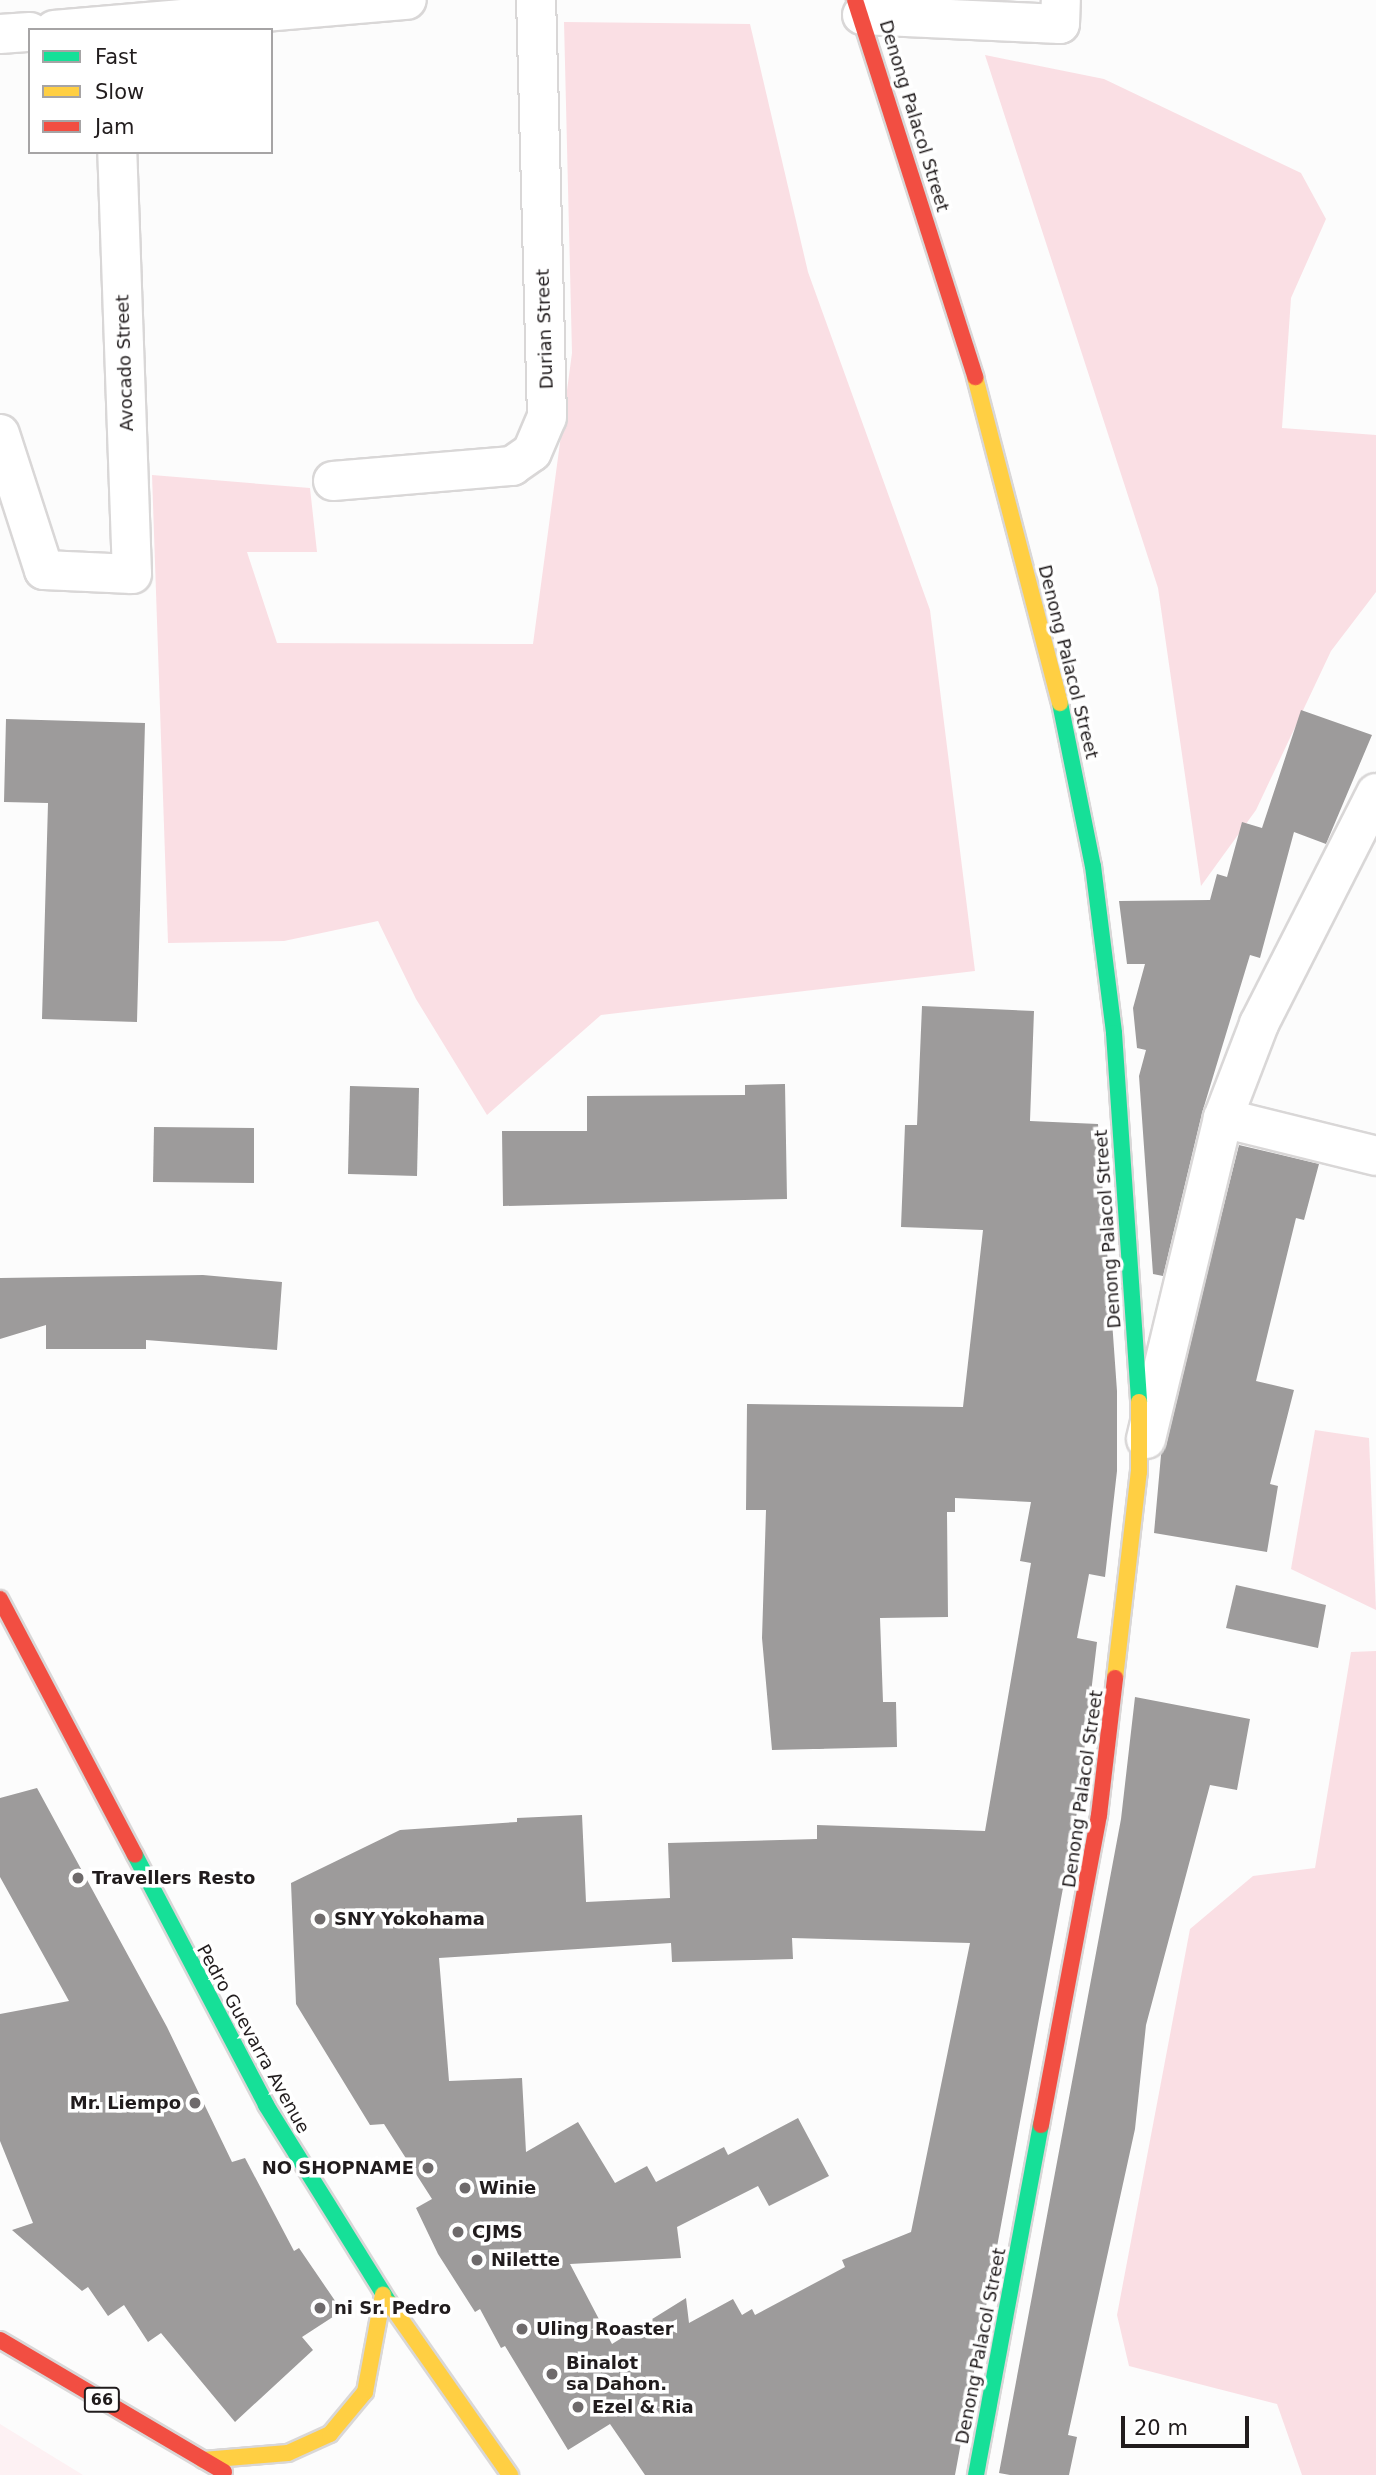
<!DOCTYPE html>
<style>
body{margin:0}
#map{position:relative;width:1376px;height:2475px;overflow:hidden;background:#fcfcfc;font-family:"DejaVu Sans",sans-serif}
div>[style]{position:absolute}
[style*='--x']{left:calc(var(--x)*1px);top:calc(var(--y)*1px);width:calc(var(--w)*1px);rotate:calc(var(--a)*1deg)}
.built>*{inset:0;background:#fdf1f3}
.green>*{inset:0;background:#fadfe4}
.building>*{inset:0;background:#9d9b9b}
.roads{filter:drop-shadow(2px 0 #d9d7d7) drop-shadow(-2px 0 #d9d7d7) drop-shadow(0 2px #d9d7d7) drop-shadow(0 -2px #d9d7d7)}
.street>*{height:38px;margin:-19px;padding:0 19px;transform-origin:19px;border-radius:19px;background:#fff}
.fast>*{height:16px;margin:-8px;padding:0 8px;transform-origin:8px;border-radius:8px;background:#16e098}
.slow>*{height:16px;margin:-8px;padding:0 8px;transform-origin:8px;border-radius:8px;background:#ffcf43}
.jam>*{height:16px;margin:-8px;padding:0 8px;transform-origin:8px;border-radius:8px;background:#f24e42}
.dots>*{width:19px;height:19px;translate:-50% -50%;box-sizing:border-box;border:4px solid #fff;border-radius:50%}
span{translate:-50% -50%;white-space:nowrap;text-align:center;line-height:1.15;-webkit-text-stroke:7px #fff;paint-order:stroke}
.shield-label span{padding:2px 5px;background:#fff;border:2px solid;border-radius:5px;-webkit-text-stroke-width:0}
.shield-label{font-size:16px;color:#211c1d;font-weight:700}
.street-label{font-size:18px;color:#211c1d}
.poi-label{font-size:18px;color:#211c1d;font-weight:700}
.left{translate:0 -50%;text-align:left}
.right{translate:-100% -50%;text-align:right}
.legend{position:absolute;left:28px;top:28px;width:245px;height:126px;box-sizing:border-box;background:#fff;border:2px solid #a6a4a5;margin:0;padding:9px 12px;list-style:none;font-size:21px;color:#211c1d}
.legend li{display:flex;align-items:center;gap:14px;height:35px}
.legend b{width:35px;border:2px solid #a6a4a5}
.scale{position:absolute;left:1121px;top:2416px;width:128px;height:32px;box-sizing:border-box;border:4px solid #211c1d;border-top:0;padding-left:9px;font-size:21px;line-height:24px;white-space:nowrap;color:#211c1d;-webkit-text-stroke:5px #fff;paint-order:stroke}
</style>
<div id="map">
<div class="built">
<i style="clip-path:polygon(0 2424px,83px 2475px,0 2475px)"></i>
</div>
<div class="green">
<i style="clip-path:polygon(564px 22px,750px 24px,808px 272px,930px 610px,975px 971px,601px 1015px,487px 1115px,416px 999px,378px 921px,284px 941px,168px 943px,152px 475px,310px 488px,317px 552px,247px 552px,277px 643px,533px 644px,572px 353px)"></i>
<i style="clip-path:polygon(985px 55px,1104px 79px,1301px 173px,1326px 219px,1291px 298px,1282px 428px,1376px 435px,1376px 592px,1331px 651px,1256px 810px,1201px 886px,1158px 588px)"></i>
<i style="clip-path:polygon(1315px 1430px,1369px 1438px,1376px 1610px,1291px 1569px)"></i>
<i style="clip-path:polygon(1376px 1651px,1376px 2475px,1302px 2475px,1277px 2404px,1129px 2366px,1117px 2315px,1190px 1929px,1253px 1876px,1315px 1868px,1351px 1652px)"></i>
</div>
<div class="building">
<i style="clip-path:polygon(1301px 710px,1372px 735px,1326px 844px,1294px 832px,1260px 958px,1250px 955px,1202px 1113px,1163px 1276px,1153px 1274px,1139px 1076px,1146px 1050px,1137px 1048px,1133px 1008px,1145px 964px,1127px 964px,1119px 901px,1210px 900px,1217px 874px,1227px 877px,1242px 822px,1262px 828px)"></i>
<i style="clip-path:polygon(6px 719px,145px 723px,137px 1022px,42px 1019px,48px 803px,4px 802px)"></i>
<i style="clip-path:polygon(evenodd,922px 1006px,1034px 1011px,1030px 1121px,1098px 1124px,1117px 1391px,1117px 1471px,1105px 1577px,1089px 1574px,1077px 1638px,1097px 1642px,1077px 1812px,955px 2475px,645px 2475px,610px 2424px,568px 2450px,505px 2346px,501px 2348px,480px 2309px,475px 2312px,438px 2254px,416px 2208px,432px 2199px,384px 2124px,370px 2125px,296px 2004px,291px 1883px,400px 1830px,517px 1822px,517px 1818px,582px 1815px,586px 1902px,670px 1898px,668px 1843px,817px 1839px,817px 1825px,985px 1831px,1031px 1563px,1020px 1561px,1031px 1502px,955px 1498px,955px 1512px,947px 1512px,948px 1617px,880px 1618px,883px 1702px,896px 1702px,897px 1747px,772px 1750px,762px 1638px,766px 1510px,746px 1510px,747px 1404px,963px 1407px,983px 1230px,901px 1227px,905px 1125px,917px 1125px,922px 1006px,792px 1938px,970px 1943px,911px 2232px,842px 2260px,845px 2267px,755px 2315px,752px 2309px,742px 2315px,733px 2299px,689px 2323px,686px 2298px,612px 2344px,570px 2264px,681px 2258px,677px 2227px,758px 2186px,769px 2206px,829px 2176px,798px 2118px,728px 2155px,724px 2147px,656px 2182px,647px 2166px,615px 2183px,578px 2122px,526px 2152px,522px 2078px,449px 2081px,439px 1958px,671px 1943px,672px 1962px,793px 1959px,792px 1938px)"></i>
<i style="clip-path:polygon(785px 1084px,787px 1199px,503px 1206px,502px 1131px,587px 1131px,587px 1096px,745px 1095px,745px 1085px)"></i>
<i style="clip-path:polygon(350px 1086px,419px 1088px,417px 1176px,348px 1174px)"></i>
<i style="clip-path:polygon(154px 1127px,254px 1128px,254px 1183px,153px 1182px)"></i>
<i style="clip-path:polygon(1239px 1145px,1319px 1164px,1304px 1220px,1296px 1218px,1256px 1381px,1294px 1390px,1270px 1484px,1278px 1486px,1267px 1552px,1154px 1533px,1161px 1455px)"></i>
<i style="clip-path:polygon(203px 1275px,282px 1282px,277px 1350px,146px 1340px,146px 1349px,46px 1349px,46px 1325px,0 1339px,0 1278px)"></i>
<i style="clip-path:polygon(1236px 1585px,1326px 1605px,1318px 1648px,1226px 1628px)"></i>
<i style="clip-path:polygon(1135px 1697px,1250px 1719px,1237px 1790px,1210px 1785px,1146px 2025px,1135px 2129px,1068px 2435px,1077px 2437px,1069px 2475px,1010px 2475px,999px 2473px,1121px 1819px)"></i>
<i style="clip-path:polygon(37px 1788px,167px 2027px,232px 2162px,245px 2158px,294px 2251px,299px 2248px,342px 2311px,302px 2337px,313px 2350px,235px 2422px,161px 2333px,148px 2342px,124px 2305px,108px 2316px,88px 2287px,82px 2291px,12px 2230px,33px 2223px,0 2141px,0 2014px,69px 2001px,0 1877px,0 1798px)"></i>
</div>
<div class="roads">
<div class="street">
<i style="--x:862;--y:15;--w:198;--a:2.6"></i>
<i style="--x:1060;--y:24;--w:24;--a:-88"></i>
<i style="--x:54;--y:30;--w:354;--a:-4.9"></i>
<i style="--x:0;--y:34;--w:30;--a:-4"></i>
<i style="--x:0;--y:434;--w:143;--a:72.1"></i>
<i style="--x:44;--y:570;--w:88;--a:2.6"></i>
<i style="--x:132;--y:574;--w:422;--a:-92"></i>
<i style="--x:333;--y:481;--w:180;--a:-4.8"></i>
<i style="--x:512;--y:466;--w:24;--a:-35"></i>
<i style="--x:532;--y:452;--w:38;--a:-67"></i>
<i style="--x:547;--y:417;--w:417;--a:-91.5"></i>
<i style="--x:1223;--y:1118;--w:158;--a:13.9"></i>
<i style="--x:1146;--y:1439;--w:330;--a:-76.5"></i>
<i style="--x:1223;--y:1118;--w:101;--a:-69"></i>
<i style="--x:1259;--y:1024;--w:259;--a:-63.1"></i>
</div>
<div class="fast">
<i style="--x:1060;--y:703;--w:166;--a:78.6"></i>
<i style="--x:1093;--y:866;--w:168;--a:82.8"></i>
<i style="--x:1114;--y:1033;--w:370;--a:86.1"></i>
<i style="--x:135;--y:1855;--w:282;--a:62.3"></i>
<i style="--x:266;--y:2105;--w:234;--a:58.1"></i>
<i style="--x:976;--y:2475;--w:356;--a:-79.5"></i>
</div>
<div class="slow">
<i style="--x:975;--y:377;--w:337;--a:75.4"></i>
<i style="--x:1115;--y:1678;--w:207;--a:-83.4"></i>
<i style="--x:1139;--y:1472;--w:70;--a:-90"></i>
<i style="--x:390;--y:2304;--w:209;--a:54.9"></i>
<i style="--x:203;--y:2460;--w:85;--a:-4.7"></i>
<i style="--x:288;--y:2453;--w:46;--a:-24.3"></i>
<i style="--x:330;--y:2434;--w:55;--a:-50.2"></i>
<i style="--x:365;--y:2392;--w:99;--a:-79.5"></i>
</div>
<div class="jam">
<i style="--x:855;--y:0;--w:396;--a:72.3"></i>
<i style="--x:0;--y:1599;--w:289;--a:62.2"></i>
<i style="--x:1041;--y:2125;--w:315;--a:-79.4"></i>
<i style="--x:1099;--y:1815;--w:138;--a:-83.3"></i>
<i style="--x:0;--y:2340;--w:260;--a:30.5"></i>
</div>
</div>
<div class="dots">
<i style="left:78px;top:1878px;background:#6e6a6b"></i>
<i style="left:320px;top:1919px;background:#6e6a6b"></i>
<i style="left:195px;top:2103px;background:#6e6a6b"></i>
<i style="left:428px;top:2168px;background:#6e6a6b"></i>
<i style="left:465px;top:2188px;background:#6e6a6b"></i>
<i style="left:458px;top:2232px;background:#6e6a6b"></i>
<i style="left:477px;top:2260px;background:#6e6a6b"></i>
<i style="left:320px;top:2308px;background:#6e6a6b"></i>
<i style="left:522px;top:2329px;background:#6e6a6b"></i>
<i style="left:552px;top:2374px;background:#6e6a6b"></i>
<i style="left:578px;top:2407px;background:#6e6a6b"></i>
</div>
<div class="shield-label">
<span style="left:102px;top:2400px">66</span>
</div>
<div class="street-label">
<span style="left:914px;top:116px;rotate:73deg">Denong Palacol Street</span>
<span style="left:545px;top:329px;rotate:-92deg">Durian Street</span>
<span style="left:125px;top:363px;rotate:-92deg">Avocado Street</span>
<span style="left:1068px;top:662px;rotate:76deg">Denong Palacol Street</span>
<span style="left:1108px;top:1229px;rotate:-94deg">Denong Palacol Street</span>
<span style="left:1083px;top:1789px;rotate:-82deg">Denong Palacol Street</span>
<span style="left:253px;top:2039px;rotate:61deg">Pedro Guevarra Avenue</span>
<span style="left:981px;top:2346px;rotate:-79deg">Denong Palacol Street</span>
</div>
<div class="poi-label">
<span class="left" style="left:92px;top:1878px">Travellers Resto</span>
<span class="left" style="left:334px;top:1919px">SNY Yokohama</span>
<span class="right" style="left:181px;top:2103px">Mr. Liempo</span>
<span class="right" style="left:414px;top:2168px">NO SHOPNAME</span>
<span class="left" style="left:479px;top:2188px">Winie</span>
<span class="left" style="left:472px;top:2232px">CJMS</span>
<span class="left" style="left:491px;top:2260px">Nilette</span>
<span class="left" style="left:334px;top:2308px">ni Sr. Pedro</span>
<span class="left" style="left:536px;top:2329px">Uling Roaster</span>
<span class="left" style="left:566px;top:2374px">Binalot<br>sa Dahon.</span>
<span class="left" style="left:592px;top:2407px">Ezel &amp; Ria</span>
</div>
<ul class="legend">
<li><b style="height:9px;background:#16e098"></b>Fast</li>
<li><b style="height:9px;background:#ffcf43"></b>Slow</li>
<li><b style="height:9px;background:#f24e42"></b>Jam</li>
</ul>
<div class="scale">20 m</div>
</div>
